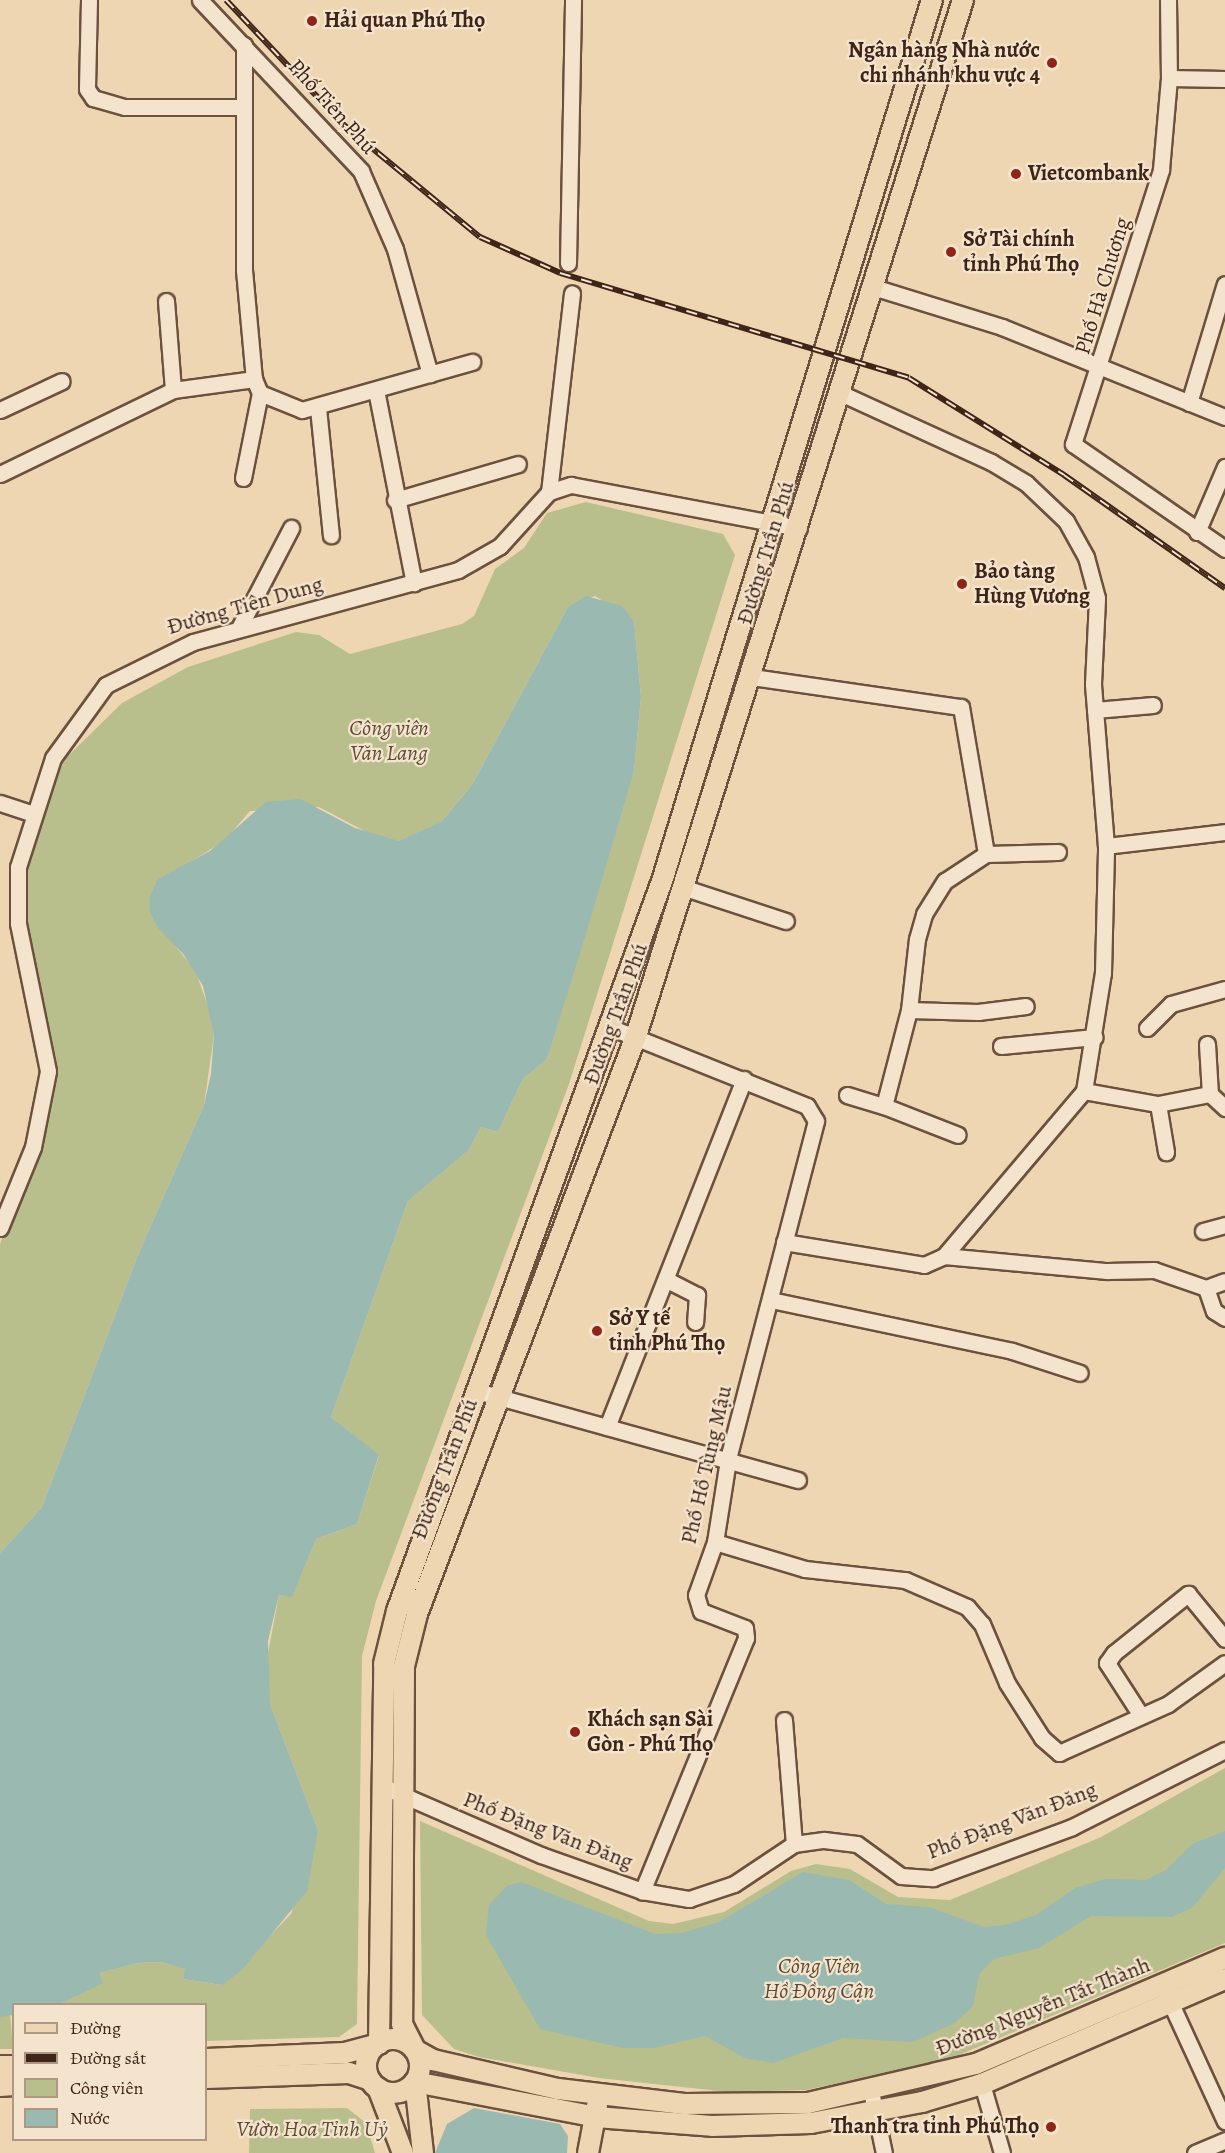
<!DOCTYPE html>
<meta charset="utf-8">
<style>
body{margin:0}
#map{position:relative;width:1225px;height:2153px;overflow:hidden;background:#efd6b2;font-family:Alegreya,serif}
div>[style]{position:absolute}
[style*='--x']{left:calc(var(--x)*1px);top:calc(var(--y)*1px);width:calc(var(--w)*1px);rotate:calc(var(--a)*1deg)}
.green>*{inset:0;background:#b9be8d}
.water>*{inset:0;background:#9ab9b0}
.roads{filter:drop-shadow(2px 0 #6b513e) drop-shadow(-2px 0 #6b513e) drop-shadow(0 2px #6b513e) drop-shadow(0 -2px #6b513e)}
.minor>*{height:15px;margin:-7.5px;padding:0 7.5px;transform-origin:7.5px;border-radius:7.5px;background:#f5e4cd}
.major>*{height:20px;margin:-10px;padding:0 10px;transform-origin:10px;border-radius:10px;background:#efd6b2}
.major>.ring{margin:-10px;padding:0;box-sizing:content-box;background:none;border:20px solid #efd6b2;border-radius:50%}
.rail>*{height:6px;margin-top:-3px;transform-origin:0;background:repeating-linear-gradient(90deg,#f5e4cd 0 11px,#3f2518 0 22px);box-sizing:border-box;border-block:2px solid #3f2518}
.dots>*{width:16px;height:16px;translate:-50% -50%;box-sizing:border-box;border:3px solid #f5e4cd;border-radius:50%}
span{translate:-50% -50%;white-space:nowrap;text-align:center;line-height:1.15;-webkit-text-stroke:4.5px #f5e4cd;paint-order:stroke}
.poi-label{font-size:22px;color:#3f2518;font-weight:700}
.left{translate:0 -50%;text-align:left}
.right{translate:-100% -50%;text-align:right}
.street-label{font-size:22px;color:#3f2518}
.park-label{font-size:22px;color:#5e4b35;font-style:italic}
.legend{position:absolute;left:12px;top:2003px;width:195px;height:138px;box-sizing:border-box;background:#f5e4cd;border:2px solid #ac9885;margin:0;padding:8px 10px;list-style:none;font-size:18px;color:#3f2518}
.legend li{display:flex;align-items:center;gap:12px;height:30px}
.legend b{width:30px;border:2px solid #ac9885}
</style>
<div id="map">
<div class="green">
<i style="clip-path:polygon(586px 502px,723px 534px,735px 555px,569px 1084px,376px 1601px,362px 1656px,357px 2024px,339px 2037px,206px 2041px,206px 2004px,60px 2004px,102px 1982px,98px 1973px,138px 1963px,161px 1962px,186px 1969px,183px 1979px,222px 1985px,291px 1914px,318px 1830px,270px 1704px,265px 1669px,279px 1595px,292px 1596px,316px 1539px,357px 1524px,379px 1456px,331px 1417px,408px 1201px,469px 1150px,481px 1127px,498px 1132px,523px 1079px,547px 1059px,634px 772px,641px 697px,634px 621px,595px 596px,568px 607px,472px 785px,441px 822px,420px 834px,399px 841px,374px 836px,319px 807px,250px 811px,224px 841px,192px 861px,172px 942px,195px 970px,209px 1009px,214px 1035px,204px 1105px,138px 1255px,42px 1507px,0 1553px,0 1244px,47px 1112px,19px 933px,25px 859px,45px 795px,67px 757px,122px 703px,188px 667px,296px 632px,319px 635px,350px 654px,462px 624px,474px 616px,495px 569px,524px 548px,547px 513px)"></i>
<i style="clip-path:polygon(1225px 1768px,1225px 1943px,947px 2060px,806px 2090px,728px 2092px,599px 2078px,479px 2057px,454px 2049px,422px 2015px,420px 1821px,649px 1921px,673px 1924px,724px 1912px,791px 1871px,816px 1864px,850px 1869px,898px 1897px,950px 1900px,1101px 1837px)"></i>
<i style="clip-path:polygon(10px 2013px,13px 2049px,0 2049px,0 2017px)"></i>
<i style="clip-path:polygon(347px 2108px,366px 2123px,375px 2153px,249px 2153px,250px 2109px)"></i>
</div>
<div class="water">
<i style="clip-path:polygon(586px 596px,622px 606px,634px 621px,641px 697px,634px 772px,581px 950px,547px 1059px,523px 1079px,498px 1132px,481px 1127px,469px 1150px,408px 1201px,331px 1417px,379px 1455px,357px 1524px,316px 1539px,292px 1597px,279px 1595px,268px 1641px,270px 1704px,318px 1830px,307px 1891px,242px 1970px,222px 1985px,183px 1979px,185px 1969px,161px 1962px,138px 1963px,99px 1973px,103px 1983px,60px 2004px,14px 2004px,13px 2015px,0 2017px,0 1553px,42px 1507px,138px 1255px,204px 1105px,211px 1074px,214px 1035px,203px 986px,184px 955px,158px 928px,150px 913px,150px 896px,158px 879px,210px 851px,266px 802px,300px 799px,355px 828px,399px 841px,441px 822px,472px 785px,568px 607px)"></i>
<i style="clip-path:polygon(1225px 1831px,1225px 1868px,1192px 1908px,1172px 1917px,1091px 1916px,1039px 1948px,993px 1959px,979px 1975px,973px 2006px,955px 2023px,913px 2042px,843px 2038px,773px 2063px,745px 2058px,705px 2036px,653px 2048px,623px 2048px,540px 2029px,486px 1935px,489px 1905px,507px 1886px,521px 1882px,655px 1934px,682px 1933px,719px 1922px,803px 1872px,849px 1880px,886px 1904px,929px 1907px,984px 1927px,1005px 1925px,1036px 1915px,1075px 1888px,1105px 1879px,1146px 1880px,1166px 1870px,1192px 1844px)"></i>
<i style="clip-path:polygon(474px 2108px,560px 2124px,568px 2136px,567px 2153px,435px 2153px,447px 2124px)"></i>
</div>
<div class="roads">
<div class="minor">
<i style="--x:89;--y:0;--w:89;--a:91.3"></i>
<i style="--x:87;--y:89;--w:11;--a:56"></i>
<i style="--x:93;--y:98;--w:33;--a:16"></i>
<i style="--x:125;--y:107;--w:117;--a:0"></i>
<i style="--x:200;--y:0;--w:235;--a:46.7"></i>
<i style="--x:361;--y:171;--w:85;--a:66.4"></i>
<i style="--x:395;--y:249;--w:130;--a:74.4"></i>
<i style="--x:1168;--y:0;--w:78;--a:89.3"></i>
<i style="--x:1169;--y:78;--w:92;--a:95"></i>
<i style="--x:1161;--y:170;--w:288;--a:107.8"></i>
<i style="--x:1073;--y:444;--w:185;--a:34.6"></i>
<i style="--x:244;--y:45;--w:225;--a:90"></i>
<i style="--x:244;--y:270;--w:109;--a:84.8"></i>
<i style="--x:1169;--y:78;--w:56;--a:1"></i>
<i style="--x:568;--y:263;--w:263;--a:-88.9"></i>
<i style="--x:873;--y:287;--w:135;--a:17.2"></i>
<i style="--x:1002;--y:327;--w:240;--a:22"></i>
<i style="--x:166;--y:301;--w:89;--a:85.5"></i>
<i style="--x:376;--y:390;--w:197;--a:78.9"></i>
<i style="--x:1189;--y:403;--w:124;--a:-73.2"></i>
<i style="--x:318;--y:408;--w:128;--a:84.2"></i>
<i style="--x:0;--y:410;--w:68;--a:-25.1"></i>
<i style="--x:0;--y:474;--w:192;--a:-25.9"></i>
<i style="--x:173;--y:390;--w:82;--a:-7.7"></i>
<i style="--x:254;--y:379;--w:15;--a:67"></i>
<i style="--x:260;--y:393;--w:45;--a:22"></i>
<i style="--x:302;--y:410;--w:177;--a:-15.8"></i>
<i style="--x:243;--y:478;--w:87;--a:-78.7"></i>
<i style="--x:549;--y:492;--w:200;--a:-83.4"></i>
<i style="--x:395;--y:500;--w:128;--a:-16.3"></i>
<i style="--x:1197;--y:532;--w:71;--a:-66.7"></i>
<i style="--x:239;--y:628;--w:113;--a:-62.5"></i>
<i style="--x:752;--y:677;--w:211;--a:8.2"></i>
<i style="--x:961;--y:707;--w:149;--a:80.3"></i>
<i style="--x:1095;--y:710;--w:58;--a:-4.9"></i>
<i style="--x:0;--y:803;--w:33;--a:18"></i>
<i style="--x:1106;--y:846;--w:120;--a:-6.7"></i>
<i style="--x:685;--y:888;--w:106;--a:18.1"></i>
<i style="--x:909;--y:1010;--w:69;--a:1.7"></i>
<i style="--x:978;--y:1012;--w:48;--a:-7.1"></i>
<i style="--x:612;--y:1028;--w:210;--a:21.8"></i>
<i style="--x:807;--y:1106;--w:17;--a:59"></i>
<i style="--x:816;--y:1121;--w:350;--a:104.6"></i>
<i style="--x:728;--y:1460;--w:83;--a:99"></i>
<i style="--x:715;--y:1542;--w:56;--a:109.7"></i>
<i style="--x:696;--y:1595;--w:17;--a:73"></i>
<i style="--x:701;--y:1611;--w:47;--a:21.1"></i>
<i style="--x:745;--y:1628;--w:10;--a:84"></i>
<i style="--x:746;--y:1638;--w:274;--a:112.3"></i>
<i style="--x:1147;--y:1028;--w:34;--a:-45"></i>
<i style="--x:1171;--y:1004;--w:56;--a:-15.5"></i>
<i style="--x:1207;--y:1044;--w:50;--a:86.6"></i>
<i style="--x:1001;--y:1046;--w:94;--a:-5.5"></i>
<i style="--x:1084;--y:1091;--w:75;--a:10"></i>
<i style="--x:1158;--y:1104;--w:53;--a:-10.9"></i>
<i style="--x:1210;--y:1094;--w:21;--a:43"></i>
<i style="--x:847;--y:1095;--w:39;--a:17"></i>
<i style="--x:884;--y:1106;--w:99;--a:-75.4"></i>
<i style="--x:909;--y:1010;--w:71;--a:-83.6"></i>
<i style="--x:917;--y:939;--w:26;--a:-74"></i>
<i style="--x:924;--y:914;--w:39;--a:-58"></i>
<i style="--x:945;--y:881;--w:49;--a:-33.4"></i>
<i style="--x:986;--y:854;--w:72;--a:-1.6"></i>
<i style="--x:1158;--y:1104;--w:49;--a:80.5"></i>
<i style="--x:884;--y:1106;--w:79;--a:21.4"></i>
<i style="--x:0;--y:1228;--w:87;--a:-67.8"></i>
<i style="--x:33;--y:1147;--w:77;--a:-78.8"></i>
<i style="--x:48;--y:1071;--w:151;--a:-101.5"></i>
<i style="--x:18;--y:923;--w:56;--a:-90"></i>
<i style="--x:18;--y:867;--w:114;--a:-72.2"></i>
<i style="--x:53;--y:758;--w:90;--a:-54"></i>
<i style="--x:106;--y:685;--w:97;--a:-26.3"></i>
<i style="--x:193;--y:642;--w:275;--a:-15.2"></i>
<i style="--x:458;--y:570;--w:48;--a:-29.7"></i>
<i style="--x:500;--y:546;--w:73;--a:-47.8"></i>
<i style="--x:549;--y:492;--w:23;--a:-18"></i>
<i style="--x:571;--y:485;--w:232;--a:10.7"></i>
<i style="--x:1203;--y:1231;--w:23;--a:-15"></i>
<i style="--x:784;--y:1242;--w:142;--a:9.3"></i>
<i style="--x:924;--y:1265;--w:22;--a:-24"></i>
<i style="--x:944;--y:1256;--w:216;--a:-49.7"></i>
<i style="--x:1084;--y:1091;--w:120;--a:-80.9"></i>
<i style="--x:1103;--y:973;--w:127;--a:-88.6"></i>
<i style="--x:1106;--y:846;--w:163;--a:-94.6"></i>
<i style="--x:1093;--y:684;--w:86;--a:-87.3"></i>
<i style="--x:1097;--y:598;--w:42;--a:-105"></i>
<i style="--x:1086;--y:557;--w:41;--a:-119.1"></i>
<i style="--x:1066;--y:521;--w:55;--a:-136.5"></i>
<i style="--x:1026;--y:483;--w:41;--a:-149"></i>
<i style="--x:991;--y:462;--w:166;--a:-155.4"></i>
<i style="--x:944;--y:1256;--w:164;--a:5.3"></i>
<i style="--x:1107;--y:1271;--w:47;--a:-1.2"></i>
<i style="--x:1154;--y:1270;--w:55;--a:19.1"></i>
<i style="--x:1206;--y:1288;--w:20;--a:-20"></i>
<i style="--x:667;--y:1280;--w:34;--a:27"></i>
<i style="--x:697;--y:1295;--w:27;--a:94"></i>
<i style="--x:1206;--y:1288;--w:24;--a:71"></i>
<i style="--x:1214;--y:1311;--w:13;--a:32"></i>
<i style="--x:771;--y:1300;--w:246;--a:11.9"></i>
<i style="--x:1012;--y:1351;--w:71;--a:17.9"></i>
<i style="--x:477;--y:1391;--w:333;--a:15.5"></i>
<i style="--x:607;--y:1427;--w:374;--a:-68.5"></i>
<i style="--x:715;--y:1542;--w:94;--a:16.7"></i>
<i style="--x:805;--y:1569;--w:101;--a:6.3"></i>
<i style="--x:905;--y:1580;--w:68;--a:23.5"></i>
<i style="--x:967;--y:1607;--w:23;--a:49"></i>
<i style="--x:982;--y:1624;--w:64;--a:67"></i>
<i style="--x:1007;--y:1683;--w:65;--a:57.5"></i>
<i style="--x:1042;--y:1738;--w:23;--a:41"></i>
<i style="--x:1059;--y:1753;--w:120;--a:-24.2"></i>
<i style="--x:1168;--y:1704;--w:70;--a:-35.7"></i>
<i style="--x:1140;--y:1714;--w:61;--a:-122.9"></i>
<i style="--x:1107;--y:1663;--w:12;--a:-55"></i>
<i style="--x:1114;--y:1653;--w:95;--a:-38.6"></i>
<i style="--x:1188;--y:1594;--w:58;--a:50.6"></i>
<i style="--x:784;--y:1720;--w:124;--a:85.4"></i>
<i style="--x:382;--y:1786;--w:173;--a:23.5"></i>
<i style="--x:541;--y:1855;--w:107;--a:19.6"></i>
<i style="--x:642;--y:1891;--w:48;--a:9.7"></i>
<i style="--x:689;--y:1899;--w:47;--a:-18.4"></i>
<i style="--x:734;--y:1884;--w:72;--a:-33.7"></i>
<i style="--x:794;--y:1844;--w:30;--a:-8"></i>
<i style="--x:824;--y:1840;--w:33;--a:7"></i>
<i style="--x:857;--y:1844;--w:54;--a:36"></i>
<i style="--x:901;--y:1876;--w:32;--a:4"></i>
<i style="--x:933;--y:1878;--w:148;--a:-20.1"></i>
<i style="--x:1072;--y:1827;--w:171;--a:-26.7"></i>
<i style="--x:1166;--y:1993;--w:141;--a:65.3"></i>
<i style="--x:982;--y:2084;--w:72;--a:73.8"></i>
<i style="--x:871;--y:2091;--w:63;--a:78.2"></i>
<i style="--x:1195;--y:2153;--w:33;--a:-23"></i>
</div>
<div class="major">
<i style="--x:963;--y:0;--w:1086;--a:107.52"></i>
<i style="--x:636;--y:1036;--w:618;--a:110.75"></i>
<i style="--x:417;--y:1614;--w:54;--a:104"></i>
<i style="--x:404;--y:1666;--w:358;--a:90.3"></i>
<i style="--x:402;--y:2024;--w:29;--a:63"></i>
<i style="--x:415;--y:2050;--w:21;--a:29"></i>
<i style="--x:433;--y:2060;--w:128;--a:13.1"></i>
<i style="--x:558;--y:2089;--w:127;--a:6.8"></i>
<i style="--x:684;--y:2104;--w:124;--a:-0.5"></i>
<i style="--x:808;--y:2103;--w:172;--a:-13.1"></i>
<i style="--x:976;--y:2064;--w:271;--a:-23.1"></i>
<i class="ring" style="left:366px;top:2039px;width:34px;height:34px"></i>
<i style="--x:206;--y:2059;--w:139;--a:-2.5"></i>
<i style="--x:345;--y:2053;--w:35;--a:-15"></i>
<i style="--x:379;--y:2044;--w:380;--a:-89.2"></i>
<i style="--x:384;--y:1664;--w:55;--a:-76.2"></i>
<i style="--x:397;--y:1611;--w:780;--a:-70.05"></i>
<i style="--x:663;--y:878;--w:918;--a:-72.97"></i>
<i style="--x:0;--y:2066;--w:14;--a:0"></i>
<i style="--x:206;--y:2078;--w:143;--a:-2"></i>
<i style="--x:349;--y:2073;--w:22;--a:18"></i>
<i style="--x:0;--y:2086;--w:14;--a:-4"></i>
<i style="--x:378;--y:2088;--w:70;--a:69"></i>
<i style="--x:423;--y:2153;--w:71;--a:-96.4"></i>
<i style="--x:415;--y:2082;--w:184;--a:10.9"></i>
<i style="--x:596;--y:2117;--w:116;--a:4.4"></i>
<i style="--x:712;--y:2126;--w:99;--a:-1.7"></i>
<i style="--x:811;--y:2123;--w:113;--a:-10.7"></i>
<i style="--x:922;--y:2102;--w:63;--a:-16.7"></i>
<i style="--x:982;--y:2084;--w:265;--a:-23.4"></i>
<i style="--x:588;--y:2153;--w:48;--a:-79.2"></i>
</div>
</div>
<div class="rail">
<i style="--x:226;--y:0;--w:172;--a:46.7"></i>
<i style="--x:344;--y:125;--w:176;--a:39.5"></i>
<i style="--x:480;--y:237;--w:88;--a:24.2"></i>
<i style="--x:560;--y:273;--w:364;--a:16.7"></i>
<i style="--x:909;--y:378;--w:183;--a:32"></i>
<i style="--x:1064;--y:475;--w:197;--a:35.1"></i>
</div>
<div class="dots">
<i style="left:312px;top:21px;background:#8f2418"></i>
<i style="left:1052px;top:63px;background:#8f2418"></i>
<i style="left:1016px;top:174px;background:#8f2418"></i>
<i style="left:951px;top:252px;background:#8f2418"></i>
<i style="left:962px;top:584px;background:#8f2418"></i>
<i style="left:597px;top:1331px;background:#8f2418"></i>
<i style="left:575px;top:1732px;background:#8f2418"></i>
<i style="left:1051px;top:2127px;background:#8f2418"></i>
</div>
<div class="poi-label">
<span class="left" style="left:324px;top:21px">Hải quan Phú Thọ</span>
<span class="right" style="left:1040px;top:63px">Ngân hàng Nhà nước<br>chi nhánh khu vực 4</span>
<span class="left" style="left:1028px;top:174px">Vietcombank</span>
<span class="left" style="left:963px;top:252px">Sở Tài chính<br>tỉnh Phú Thọ</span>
<span class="left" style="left:974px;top:584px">Bảo tàng<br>Hùng Vương</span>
<span class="left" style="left:609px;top:1331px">Sở Y tế<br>tỉnh Phú Thọ</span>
<span class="left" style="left:587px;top:1732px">Khách sạn Sài<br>Gòn - Phú Thọ</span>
<span class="right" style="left:1039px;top:2127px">Thanh tra tỉnh Phú Thọ</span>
</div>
<div class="street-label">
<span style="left:332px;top:107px;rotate:48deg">Phố Tiên Phú</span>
<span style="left:1103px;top:286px;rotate:-73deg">Phố Hà Chương</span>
<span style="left:766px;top:553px;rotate:-73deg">Đường Trần Phú</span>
<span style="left:245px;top:606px;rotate:-16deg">Đường Tiên Dung</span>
<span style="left:616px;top:1014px;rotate:-70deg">Đường Trần Phú</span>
<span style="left:707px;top:1465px;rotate:-77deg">Phố Hồ Tùng Mậu</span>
<span style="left:445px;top:1469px;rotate:-69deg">Đường Trần Phú</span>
<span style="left:1012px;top:1821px;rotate:-21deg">Phố Đặng Văn Đăng</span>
<span style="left:548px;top:1831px;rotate:21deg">Phố Đặng Văn Đăng</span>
<span style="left:1043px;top:2007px;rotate:-22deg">Đường Nguyễn Tất Thành</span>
</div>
<div class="park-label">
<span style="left:389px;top:741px">Công viên<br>Văn Lang</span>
<span style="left:819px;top:1979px">Công Viên<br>Hồ Đồng Cận</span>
<span style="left:312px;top:2130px">Vườn Hoa Tỉnh Uỷ</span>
</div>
<ul class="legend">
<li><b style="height:8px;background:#efd6b2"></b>Đường</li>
<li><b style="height:8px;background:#3f2518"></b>Đường sắt</li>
<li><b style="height:16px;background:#b9be8d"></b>Công viên</li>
<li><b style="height:16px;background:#9ab9b0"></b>Nước</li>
</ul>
</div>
